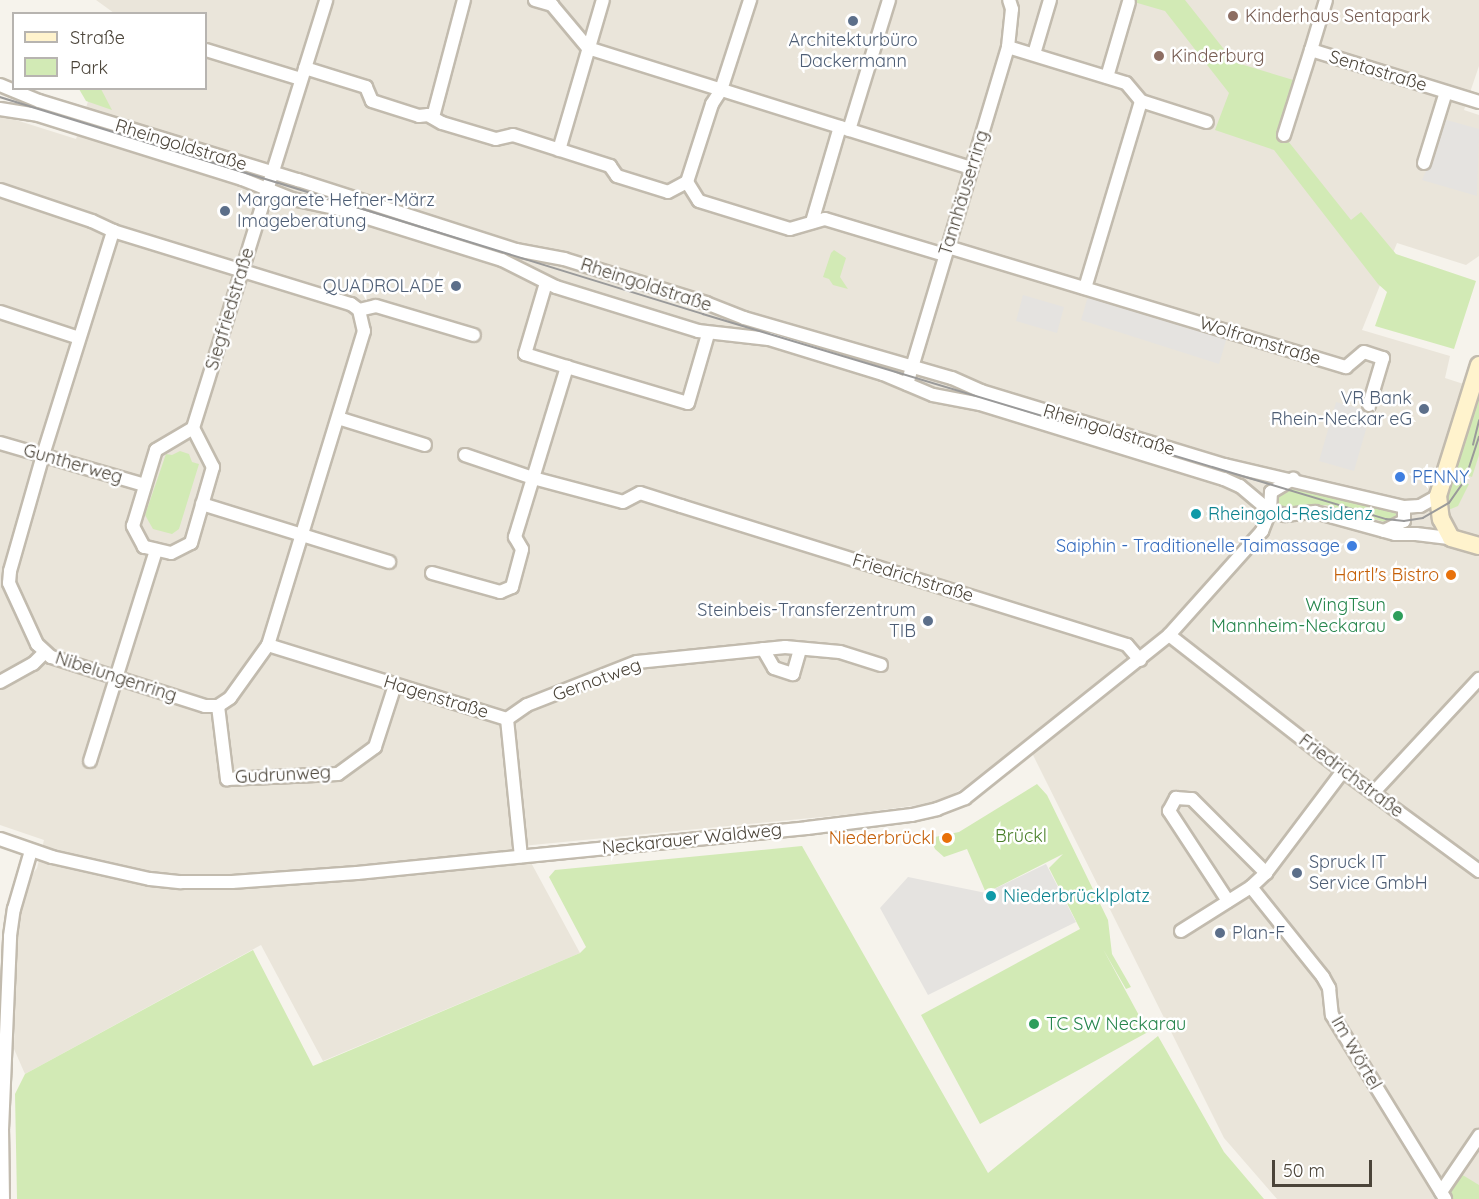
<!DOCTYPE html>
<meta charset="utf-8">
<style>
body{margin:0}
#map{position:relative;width:1479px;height:1199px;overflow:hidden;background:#f6f3ec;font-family:Quicksand,sans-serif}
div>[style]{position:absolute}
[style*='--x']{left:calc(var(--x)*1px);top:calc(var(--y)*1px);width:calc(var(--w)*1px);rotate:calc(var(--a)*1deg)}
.residential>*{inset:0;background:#eae5da}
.green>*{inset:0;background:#d2eab5}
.parking>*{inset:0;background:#e5e3e0}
.roads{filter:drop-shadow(2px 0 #c2bbae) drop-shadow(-2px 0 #c2bbae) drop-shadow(0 2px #c2bbae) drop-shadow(0 -2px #c2bbae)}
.street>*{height:12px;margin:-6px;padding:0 6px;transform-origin:6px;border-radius:6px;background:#fff}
.secondary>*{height:16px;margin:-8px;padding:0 8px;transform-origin:8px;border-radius:8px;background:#fff3cd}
.tram>*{height:1.5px;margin:-0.75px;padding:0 0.75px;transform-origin:0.75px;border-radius:0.75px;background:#9a9a9a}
.dots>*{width:16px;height:16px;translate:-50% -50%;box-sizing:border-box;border:3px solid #fff;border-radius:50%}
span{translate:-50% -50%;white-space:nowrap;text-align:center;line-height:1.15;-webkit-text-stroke:5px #fff;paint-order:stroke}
.education-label{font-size:18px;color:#785e54}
.left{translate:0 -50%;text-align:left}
.service-label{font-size:18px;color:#4e5e75}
.right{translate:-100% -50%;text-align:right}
.street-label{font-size:18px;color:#4b4439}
.shop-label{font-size:18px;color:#366cbe}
.culture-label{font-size:18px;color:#0d838f}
.food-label{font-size:18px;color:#c56008}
.leisure-label{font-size:18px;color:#27864d}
.park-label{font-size:18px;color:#4a7f2a}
.legend{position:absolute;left:12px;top:12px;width:195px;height:78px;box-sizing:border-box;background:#fff;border:2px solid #b7b4b0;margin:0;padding:8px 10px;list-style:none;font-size:18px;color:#4b4439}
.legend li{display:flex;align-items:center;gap:12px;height:30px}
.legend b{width:30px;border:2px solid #b7b4b0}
.scale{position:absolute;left:1272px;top:1160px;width:100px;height:27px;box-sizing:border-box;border:3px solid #4b4439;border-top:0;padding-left:8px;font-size:18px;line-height:21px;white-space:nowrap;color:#4b4439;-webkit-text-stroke:4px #fff;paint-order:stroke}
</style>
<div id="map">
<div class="residential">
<i style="clip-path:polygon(96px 0,1479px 0,1479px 66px,1464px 110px,1479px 115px,1479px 256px,1466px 265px,1397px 243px,1362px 330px,1450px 356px,1445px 378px,1479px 389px,1479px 1199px,1277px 1199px,1224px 1138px,1027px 743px,980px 778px,940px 802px,853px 814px,522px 846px,580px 953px,323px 1061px,261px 945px,25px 1074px,14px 1049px,16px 920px,27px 882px,37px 868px,44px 840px,0 825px,0 115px,76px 139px,92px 89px,206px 88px,206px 14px,114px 13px)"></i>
</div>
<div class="green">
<i style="clip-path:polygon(1127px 0,1185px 0,1234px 62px,1300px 82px,1284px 136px,1351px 220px,1361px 212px,1396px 254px,1476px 281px,1454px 349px,1375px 326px,1387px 292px,1378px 284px,1274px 150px,1215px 130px,1229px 93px,1165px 11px)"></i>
<i style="clip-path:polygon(79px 89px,101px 89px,112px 110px,86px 101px)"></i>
<i style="clip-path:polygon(834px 250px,846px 258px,840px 277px,848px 289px,833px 285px,829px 279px,823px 277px,831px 253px)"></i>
<i style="clip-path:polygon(1479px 392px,1479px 455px,1472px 477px,1458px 472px,1457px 459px)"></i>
<i style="clip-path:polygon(180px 451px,189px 454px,192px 462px,199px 464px,179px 529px,172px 534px,153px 529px,145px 515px,166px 454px,172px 455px)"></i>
<i style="clip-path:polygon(1455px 480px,1469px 484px,1458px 506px,1446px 511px,1447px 488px)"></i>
<i style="clip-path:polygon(1287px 488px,1379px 506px,1397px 510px,1401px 516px,1388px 523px,1326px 505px,1286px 510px,1278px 508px,1275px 499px)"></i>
<i style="clip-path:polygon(1037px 784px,1047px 795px,1108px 920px,1112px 954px,1131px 987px,1126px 989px,1103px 949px,1148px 1032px,980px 1124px,921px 1015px,1080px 929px,1049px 868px,1063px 854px,986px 893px,967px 849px,944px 857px,935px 849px,930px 838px,959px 832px)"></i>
<i style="clip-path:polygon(802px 846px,988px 1173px,1158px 1036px,1224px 1152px,1264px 1199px,17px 1199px,15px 1094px,25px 1074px,253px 950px,313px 1066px,580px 953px,586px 947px,549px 877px,555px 870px)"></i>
<i style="clip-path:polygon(1456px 1171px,1479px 1185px,1479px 1199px,1445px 1199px)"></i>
</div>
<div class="parking">
<i style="clip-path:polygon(1443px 119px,1479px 129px,1477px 196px,1422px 180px,1431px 160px)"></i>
<i style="clip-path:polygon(1089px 293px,1227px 337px,1219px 364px,1081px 320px)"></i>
<i style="clip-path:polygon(1023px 295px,1064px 307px,1057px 333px,1016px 321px)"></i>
<i style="clip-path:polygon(1336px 402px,1371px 412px,1354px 471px,1319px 461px)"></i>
<i style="clip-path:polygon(1046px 864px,1076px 922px,928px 995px,880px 908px,908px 877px,986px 893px)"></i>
</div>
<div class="roads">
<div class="street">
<i style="--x:535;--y:0;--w:18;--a:16"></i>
<i style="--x:552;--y:5;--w:56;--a:50.1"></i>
<i style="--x:588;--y:48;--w:402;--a:17.4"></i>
<i style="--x:1326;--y:0;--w:52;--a:106.7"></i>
<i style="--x:1311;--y:50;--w:176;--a:17.2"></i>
<i style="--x:1008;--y:47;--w:123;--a:17"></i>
<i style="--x:1126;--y:83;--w:23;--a:50"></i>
<i style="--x:1141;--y:101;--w:69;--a:17.7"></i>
<i style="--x:206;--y:50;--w:99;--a:17"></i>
<i style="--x:1034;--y:54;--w:56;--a:-73.5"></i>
<i style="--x:305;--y:68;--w:64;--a:17.3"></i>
<i style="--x:366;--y:87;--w:15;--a:67"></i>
<i style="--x:372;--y:101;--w:49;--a:17.7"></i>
<i style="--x:419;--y:116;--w:9;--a:-6"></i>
<i style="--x:428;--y:115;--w:16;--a:30"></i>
<i style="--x:442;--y:123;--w:56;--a:16.5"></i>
<i style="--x:496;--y:139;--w:17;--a:-13"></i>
<i style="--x:513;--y:135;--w:102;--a:17.7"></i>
<i style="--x:610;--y:166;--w:12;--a:55"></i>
<i style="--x:617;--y:176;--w:53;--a:17.4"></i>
<i style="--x:668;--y:192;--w:21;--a:-28"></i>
<i style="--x:1107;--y:77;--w:78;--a:-73.7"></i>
<i style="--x:0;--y:85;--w:42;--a:22.3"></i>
<i style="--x:39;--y:101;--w:271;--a:17"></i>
<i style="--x:298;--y:180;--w:229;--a:17.8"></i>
<i style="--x:516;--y:250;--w:49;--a:10.6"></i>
<i style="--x:564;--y:259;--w:149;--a:17.2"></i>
<i style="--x:706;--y:303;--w:41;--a:21.5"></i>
<i style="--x:744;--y:318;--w:216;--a:16.1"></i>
<i style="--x:952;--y:378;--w:32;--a:24"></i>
<i style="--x:981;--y:391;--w:255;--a:16.9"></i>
<i style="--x:1225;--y:465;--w:184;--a:13.2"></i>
<i style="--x:1404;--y:507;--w:16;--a:-4"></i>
<i style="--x:1420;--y:506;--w:21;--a:-29"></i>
<i style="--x:0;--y:109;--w:38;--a:9"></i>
<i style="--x:38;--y:115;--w:214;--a:17.4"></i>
<i style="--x:242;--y:179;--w:54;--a:21.8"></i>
<i style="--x:292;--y:199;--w:48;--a:12"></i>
<i style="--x:339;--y:209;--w:171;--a:17.4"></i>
<i style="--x:502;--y:260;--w:60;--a:26.6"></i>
<i style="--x:556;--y:287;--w:149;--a:17.2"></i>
<i style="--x:698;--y:331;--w:71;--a:6.4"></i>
<i style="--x:769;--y:339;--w:119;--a:17.1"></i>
<i style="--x:883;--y:374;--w:54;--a:22.8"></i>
<i style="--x:933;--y:395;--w:48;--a:10.8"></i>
<i style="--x:980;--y:404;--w:255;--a:17.1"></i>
<i style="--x:1224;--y:479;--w:17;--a:24"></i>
<i style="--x:1240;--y:486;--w:39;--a:40"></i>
<i style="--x:1270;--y:511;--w:16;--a:15"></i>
<i style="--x:1285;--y:515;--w:30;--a:-6"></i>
<i style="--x:1315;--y:512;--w:83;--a:15.4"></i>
<i style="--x:1395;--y:534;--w:21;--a:0"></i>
<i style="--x:1416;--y:534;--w:35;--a:7"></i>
<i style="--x:433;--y:117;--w:121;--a:-75.2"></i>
<i style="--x:849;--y:130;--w:136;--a:-72.9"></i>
<i style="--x:1284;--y:135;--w:89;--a:-72.4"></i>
<i style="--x:559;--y:150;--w:156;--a:-73.7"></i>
<i style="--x:1424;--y:163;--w:74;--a:-72.8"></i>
<i style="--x:687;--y:182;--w:22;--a:58"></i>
<i style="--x:699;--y:201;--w:95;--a:17.1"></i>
<i style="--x:790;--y:229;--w:36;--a:-16"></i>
<i style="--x:825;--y:219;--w:125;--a:16.7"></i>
<i style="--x:687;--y:182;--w:82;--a:-72.2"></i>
<i style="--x:712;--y:104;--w:17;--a:-57"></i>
<i style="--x:721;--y:90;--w:95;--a:-72.1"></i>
<i style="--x:0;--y:190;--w:97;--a:18.6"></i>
<i style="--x:92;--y:221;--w:23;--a:25"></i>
<i style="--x:812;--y:222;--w:99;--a:-73.6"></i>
<i style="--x:113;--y:231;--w:249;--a:17.1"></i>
<i style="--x:351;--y:304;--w:10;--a:37"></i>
<i style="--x:359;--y:310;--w:22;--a:77"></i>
<i style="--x:364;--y:331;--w:328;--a:107"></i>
<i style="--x:268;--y:645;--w:65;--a:125.6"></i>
<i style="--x:230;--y:698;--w:14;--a:146"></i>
<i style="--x:218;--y:706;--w:13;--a:180"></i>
<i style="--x:205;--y:706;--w:162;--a:-162.3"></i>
<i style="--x:51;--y:657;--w:19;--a:-137"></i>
<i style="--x:37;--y:644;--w:67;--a:-114.7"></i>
<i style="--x:9;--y:583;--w:12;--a:-85"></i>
<i style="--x:10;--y:571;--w:121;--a:-74.1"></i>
<i style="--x:43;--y:455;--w:235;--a:-72.6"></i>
<i style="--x:948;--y:247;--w:416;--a:16.8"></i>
<i style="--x:1346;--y:367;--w:23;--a:-40"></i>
<i style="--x:1364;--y:352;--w:20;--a:18"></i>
<i style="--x:1383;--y:358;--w:49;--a:106.6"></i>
<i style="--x:546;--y:283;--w:74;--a:106.5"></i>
<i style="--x:525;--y:354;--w:44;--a:17.2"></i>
<i style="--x:567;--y:367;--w:126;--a:16.6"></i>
<i style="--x:688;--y:403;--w:72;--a:-73.8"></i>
<i style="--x:1085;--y:288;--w:195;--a:-73.3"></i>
<i style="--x:359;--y:310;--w:17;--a:-13"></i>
<i style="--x:376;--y:306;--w:102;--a:16.5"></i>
<i style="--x:0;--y:312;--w:83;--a:18.2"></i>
<i style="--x:907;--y:384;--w:352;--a:-73.3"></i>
<i style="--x:1008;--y:47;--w:38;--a:-84"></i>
<i style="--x:1012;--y:9;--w:9;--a:-108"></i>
<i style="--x:338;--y:418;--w:91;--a:17.2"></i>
<i style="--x:193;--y:428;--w:44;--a:62.9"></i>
<i style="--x:213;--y:467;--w:79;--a:106.1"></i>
<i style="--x:191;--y:543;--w:22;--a:153"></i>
<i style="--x:171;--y:553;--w:28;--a:-167"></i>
<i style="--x:144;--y:547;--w:24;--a:-118"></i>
<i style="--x:133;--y:526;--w:79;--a:-73.2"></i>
<i style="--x:156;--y:450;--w:43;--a:-30.7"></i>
<i style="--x:193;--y:428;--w:448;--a:-72.7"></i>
<i style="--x:0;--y:443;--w:151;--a:16.2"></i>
<i style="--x:465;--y:455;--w:72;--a:18.7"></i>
<i style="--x:533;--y:478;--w:93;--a:14.9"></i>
<i style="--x:623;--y:502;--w:19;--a:-28"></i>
<i style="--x:640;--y:493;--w:43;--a:17.6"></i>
<i style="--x:681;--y:506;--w:467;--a:17.3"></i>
<i style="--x:1127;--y:645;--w:20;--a:49"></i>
<i style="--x:202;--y:504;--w:196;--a:17.2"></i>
<i style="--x:1384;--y:531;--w:22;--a:-27"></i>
<i style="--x:1404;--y:521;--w:14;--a:-90"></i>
<i style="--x:432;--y:573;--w:71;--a:15.6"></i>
<i style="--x:500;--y:592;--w:13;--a:-23"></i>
<i style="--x:512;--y:587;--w:39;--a:-75"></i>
<i style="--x:522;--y:549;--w:14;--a:-120"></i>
<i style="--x:515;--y:537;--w:178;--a:-73"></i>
<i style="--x:1169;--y:635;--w:221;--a:38"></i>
<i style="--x:1343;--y:771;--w:169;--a:36.3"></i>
<i style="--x:268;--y:645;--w:250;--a:17.2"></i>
<i style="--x:507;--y:719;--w:138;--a:84.2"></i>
<i style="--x:763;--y:649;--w:22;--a:60"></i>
<i style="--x:774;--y:668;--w:20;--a:18"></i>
<i style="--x:793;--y:674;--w:26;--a:-74"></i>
<i style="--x:0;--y:682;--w:38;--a:-29"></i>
<i style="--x:33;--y:664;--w:16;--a:-45"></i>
<i style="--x:218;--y:706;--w:74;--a:83"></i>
<i style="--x:227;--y:779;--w:111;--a:-2.6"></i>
<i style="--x:338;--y:774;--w:46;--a:-36.1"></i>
<i style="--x:375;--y:747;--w:65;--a:-72.1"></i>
<i style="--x:507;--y:719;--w:24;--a:-35"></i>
<i style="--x:527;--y:705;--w:118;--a:-21.4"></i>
<i style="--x:637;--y:662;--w:149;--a:-5.8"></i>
<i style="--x:785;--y:647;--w:55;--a:5.2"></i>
<i style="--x:840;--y:652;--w:43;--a:17.6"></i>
<i style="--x:90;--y:761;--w:221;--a:-72.6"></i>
<i style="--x:1373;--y:793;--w:156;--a:-47.1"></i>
<i style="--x:0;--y:839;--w:55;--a:19.1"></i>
<i style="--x:52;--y:857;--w:100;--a:12.7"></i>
<i style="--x:150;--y:879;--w:31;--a:6"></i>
<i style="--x:181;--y:882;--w:51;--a:0"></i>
<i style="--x:232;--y:882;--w:125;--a:-4.1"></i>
<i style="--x:357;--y:873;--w:452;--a:-5.7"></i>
<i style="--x:807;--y:828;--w:106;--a:-7.1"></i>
<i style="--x:912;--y:815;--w:26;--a:-13"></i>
<i style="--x:937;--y:809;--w:30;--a:-21"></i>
<i style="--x:965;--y:798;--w:261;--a:-38.6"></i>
<i style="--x:1169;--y:635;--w:140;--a:-48.2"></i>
<i style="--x:1262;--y:531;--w:22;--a:-68"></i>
<i style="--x:1270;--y:511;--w:19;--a:-87"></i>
<i style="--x:1271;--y:492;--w:26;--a:-31"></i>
<i style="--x:1251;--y:887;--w:115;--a:51.3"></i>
<i style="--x:1323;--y:977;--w:13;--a:61"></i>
<i style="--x:1329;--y:988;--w:27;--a:84"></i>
<i style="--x:1332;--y:1015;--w:216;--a:58.4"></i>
<i style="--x:1228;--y:901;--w:108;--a:-123.2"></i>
<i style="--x:1169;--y:811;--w:15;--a:-62"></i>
<i style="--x:1176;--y:798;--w:16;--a:4"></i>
<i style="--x:1192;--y:799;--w:105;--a:45"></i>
<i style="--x:1181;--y:931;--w:83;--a:-32.2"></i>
<i style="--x:1251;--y:887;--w:21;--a:-43"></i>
<i style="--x:1266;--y:873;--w:128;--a:-53"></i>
<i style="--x:1441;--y:1192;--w:68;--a:-55.8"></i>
<i style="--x:3;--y:1199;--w:69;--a:-90.8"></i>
<i style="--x:2;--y:1130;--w:194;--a:-87.6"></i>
<i style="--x:10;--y:936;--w:27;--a:-82"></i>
<i style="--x:14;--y:909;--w:60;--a:-73.7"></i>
</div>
<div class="secondary">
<i style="--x:1479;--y:365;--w:137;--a:107.4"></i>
<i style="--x:1438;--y:496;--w:23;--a:83"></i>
<i style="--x:1441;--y:519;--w:21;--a:62"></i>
<i style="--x:1451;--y:538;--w:29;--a:16"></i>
</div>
</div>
<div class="tram">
<i style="--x:0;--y:97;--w:736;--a:17.15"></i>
<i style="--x:703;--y:314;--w:713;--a:16.71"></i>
<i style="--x:1386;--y:519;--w:18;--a:6"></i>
<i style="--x:1404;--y:521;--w:19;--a:-9"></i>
<i style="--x:1423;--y:518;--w:30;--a:-30"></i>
<i style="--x:1449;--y:503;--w:28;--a:-55"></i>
<i style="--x:1465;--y:480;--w:45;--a:-72"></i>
<i style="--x:1473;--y:445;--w:25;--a:-76"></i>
</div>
<div class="dots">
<i style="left:1233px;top:16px;background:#8d6e63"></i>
<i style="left:853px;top:21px;background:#5c6f8a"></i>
<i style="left:1159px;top:56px;background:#8d6e63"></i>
<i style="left:225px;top:211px;background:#5c6f8a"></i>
<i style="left:456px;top:286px;background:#5c6f8a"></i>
<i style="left:1424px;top:409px;background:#5c6f8a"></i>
<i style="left:1400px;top:477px;background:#3f7fe0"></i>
<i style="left:1196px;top:514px;background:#0f9aa8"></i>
<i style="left:1352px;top:546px;background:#3f7fe0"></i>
<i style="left:1451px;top:575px;background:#e8710a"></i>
<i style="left:1398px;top:616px;background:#2e9e5b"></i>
<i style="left:928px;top:621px;background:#5c6f8a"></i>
<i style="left:947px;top:838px;background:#e8710a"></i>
<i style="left:1297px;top:873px;background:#5c6f8a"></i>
<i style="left:991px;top:896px;background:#0f9aa8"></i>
<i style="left:1220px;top:933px;background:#5c6f8a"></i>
<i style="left:1034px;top:1024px;background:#2e9e5b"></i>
</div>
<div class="education-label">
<span class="left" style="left:1245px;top:16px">Kinderhaus Sentapark</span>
<span class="left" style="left:1171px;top:56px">Kinderburg</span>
</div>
<div class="service-label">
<span style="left:853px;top:51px">Architekturbüro<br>Dackermann</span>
<span class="left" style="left:237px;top:211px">Margarete Hefner-März<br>Imageberatung</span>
<span class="right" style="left:444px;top:286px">QUADROLADE</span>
<span class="right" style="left:1412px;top:409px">VR Bank<br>Rhein-Neckar eG</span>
<span class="right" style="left:916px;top:621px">Steinbeis-Transferzentrum<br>TIB</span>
<span class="left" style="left:1309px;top:873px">Spruck IT<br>Service GmbH</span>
<span class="left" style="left:1232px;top:933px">Plan-F</span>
</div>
<div class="street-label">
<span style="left:1378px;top:71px;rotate:17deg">Sentastraße</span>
<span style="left:181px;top:145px;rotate:17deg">Rheingoldstraße</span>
<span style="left:964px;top:193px;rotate:-73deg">Tannhäuserring</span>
<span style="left:646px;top:285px;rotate:18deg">Rheingoldstraße</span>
<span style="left:230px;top:309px;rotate:-73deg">Siegfriedstraße</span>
<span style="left:1260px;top:341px;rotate:17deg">Wolframstraße</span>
<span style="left:1109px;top:430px;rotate:17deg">Rheingoldstraße</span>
<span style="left:73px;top:464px;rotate:16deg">Guntherweg</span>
<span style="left:913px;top:578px;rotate:17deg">Friedrichstraße</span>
<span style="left:116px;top:677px;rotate:18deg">Nibelungenring</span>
<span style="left:597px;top:680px;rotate:-20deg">Gernotweg</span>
<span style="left:436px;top:697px;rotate:17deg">Hagenstraße</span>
<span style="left:283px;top:775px;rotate:-3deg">Gudrunweg</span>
<span style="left:1351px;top:776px;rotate:37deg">Friedrichstraße</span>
<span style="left:692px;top:839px;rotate:-6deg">Neckarauer Waldweg</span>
<span style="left:1356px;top:1053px;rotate:60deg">Im Wörtel</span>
</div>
<div class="shop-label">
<span class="left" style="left:1412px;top:477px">PENNY</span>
<span class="right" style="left:1340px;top:546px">Saiphin - Traditionelle Taimassage</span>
</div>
<div class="culture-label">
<span class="left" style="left:1208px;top:514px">Rheingold-Residenz</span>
<span class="left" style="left:1003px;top:896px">Niederbrücklplatz</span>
</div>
<div class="food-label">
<span class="right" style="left:1439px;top:575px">Hartl's Bistro</span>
<span class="right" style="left:935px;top:838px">Niederbrückl</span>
</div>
<div class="leisure-label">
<span class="right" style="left:1386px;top:616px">WingTsun<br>Mannheim-Neckarau</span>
<span class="left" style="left:1046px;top:1024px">TC SW Neckarau</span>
</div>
<div class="park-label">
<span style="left:1021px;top:836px">Brückl</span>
</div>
<ul class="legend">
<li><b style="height:8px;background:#fff3cd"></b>Straße</li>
<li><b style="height:16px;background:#d2eab5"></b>Park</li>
</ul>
<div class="scale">50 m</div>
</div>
